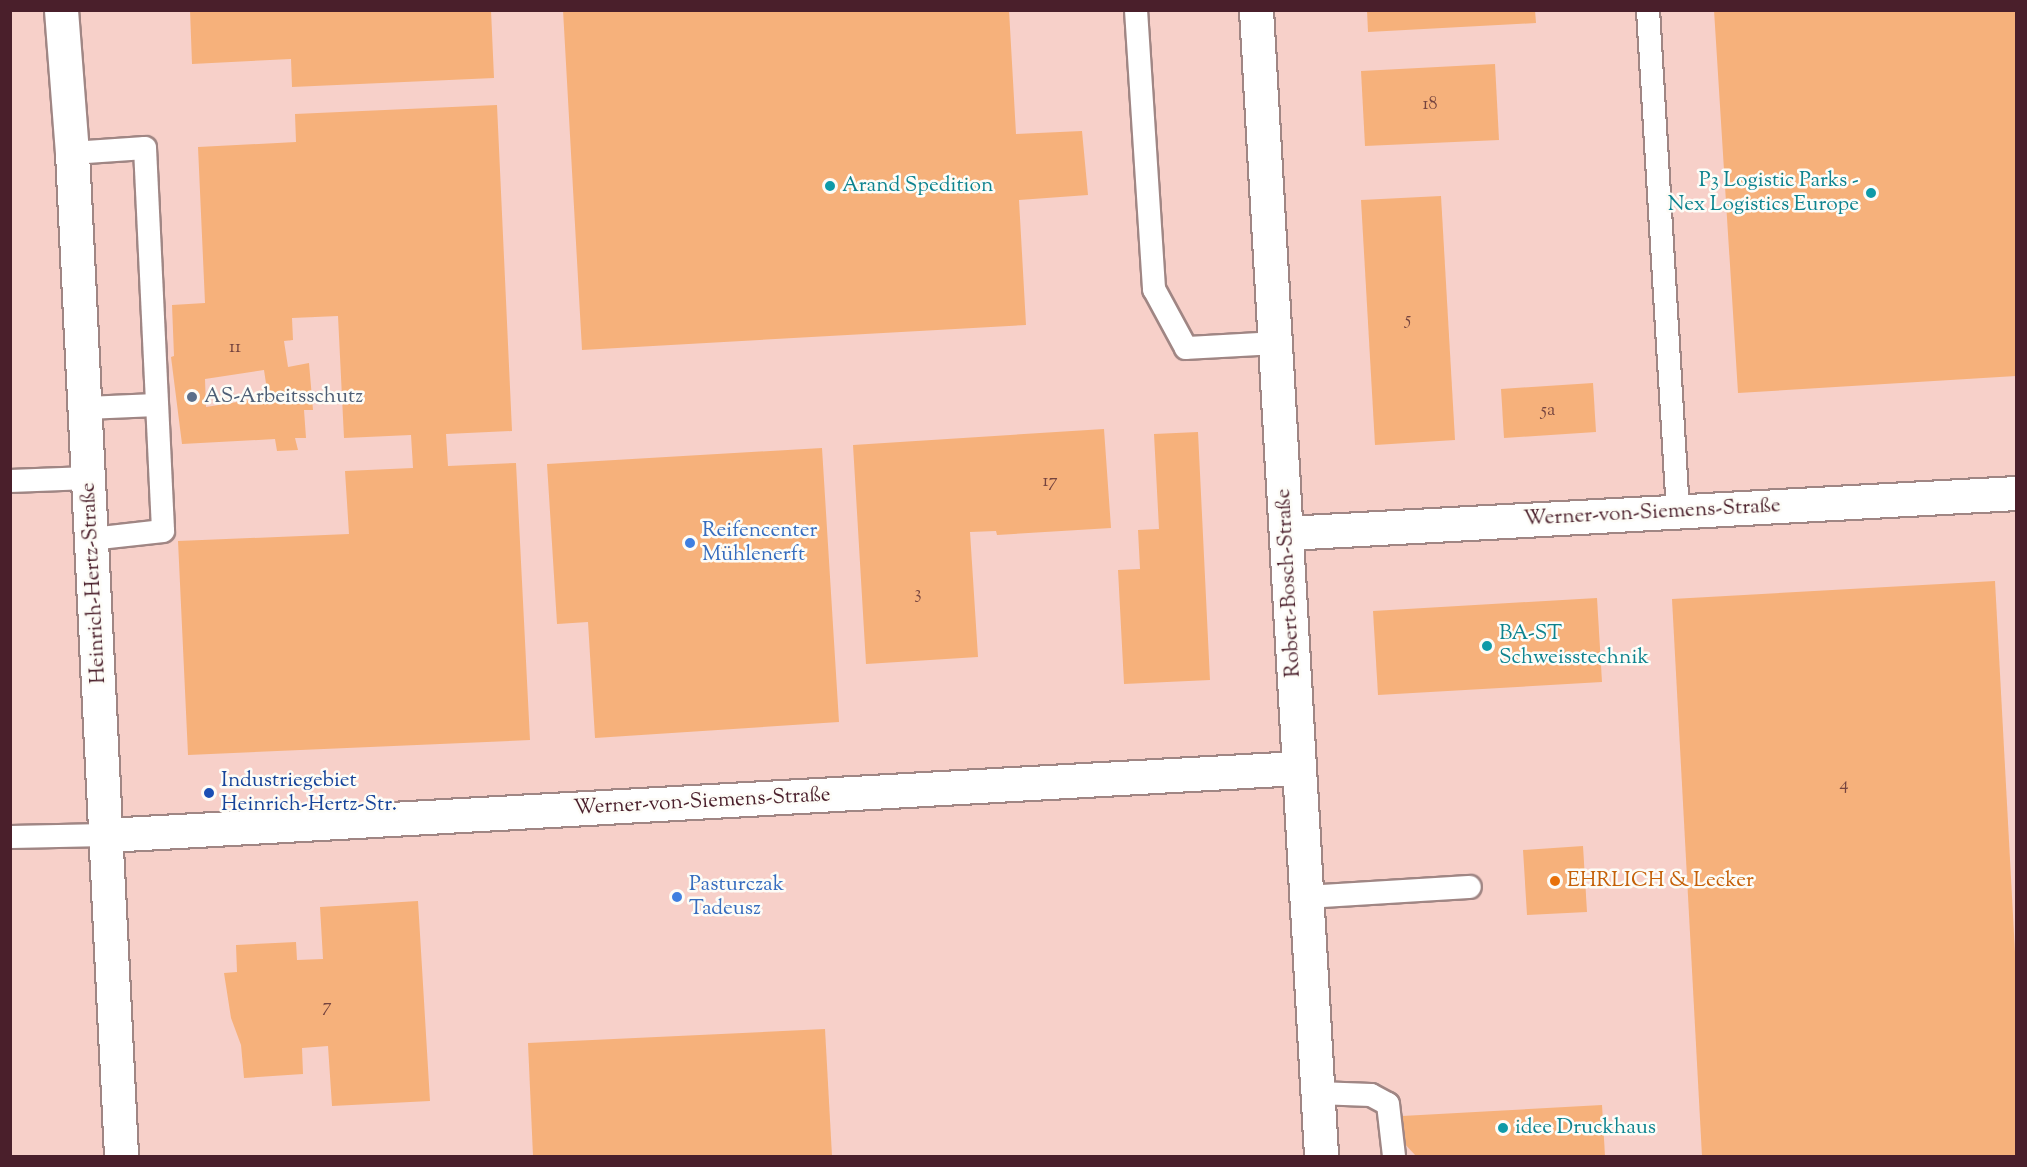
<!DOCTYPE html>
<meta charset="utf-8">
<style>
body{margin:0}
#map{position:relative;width:2027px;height:1167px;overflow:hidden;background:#f6eedc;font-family:"Sorts Mill Goudy",serif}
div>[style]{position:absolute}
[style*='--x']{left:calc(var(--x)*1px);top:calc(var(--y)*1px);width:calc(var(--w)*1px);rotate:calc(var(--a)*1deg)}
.built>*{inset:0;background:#f7d0c9}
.building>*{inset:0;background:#f6b17b}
.roads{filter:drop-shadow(2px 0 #a08684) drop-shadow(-2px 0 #a08684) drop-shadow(0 2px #a08684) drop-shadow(0 -2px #a08684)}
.lane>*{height:22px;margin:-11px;padding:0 11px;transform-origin:11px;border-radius:11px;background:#fff}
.street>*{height:33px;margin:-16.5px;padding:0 16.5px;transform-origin:16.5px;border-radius:16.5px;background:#fff}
.dots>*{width:16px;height:16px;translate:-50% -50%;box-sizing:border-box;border:3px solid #fdfcf7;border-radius:50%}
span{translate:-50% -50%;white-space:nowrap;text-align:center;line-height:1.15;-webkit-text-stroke:5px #fdfcf7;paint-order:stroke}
.number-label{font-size:18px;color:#75443f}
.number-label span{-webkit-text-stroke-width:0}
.culture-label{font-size:21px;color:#0d838f}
.right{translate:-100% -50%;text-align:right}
.left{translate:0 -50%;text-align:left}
.service-label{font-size:21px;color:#4e5e75}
.street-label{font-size:21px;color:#4a1f2b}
.shop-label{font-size:21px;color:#366cbe}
.transit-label{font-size:21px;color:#164399}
.food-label{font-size:21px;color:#c56008}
.frame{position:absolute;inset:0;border:12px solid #4a1f2b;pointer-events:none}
</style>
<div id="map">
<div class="built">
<i style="clip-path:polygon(11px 11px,2016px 11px,2016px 1156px,11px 1156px)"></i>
</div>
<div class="building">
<i style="clip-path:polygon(190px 10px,491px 10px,494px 78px,292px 87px,291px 59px,192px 64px)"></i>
<i style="clip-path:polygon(563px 10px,1009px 10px,1016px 134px,1082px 131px,1088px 195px,1019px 200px,1026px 325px,582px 350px)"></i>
<i style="clip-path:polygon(1367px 10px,1535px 10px,1536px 23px,1368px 32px)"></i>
<i style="clip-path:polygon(1714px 10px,2016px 10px,2016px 376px,1738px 393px)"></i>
<i style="clip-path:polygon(1495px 64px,1499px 140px,1365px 146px,1361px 71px)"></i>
<i style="clip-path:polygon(evenodd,497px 105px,512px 431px,446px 434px,448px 466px,516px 463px,530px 740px,188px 755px,178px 541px,349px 534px,345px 471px,413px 468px,411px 435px,344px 438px,338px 316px,292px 318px,293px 340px,284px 341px,288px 367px,309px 363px,313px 410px,304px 410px,306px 438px,295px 438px,298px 450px,277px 451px,275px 439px,182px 444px,171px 357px,174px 356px,172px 305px,205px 303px,198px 147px,296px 142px,295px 114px,497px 105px,264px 370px,268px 397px,206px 407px,205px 379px,264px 370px)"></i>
<i style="clip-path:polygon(1441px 196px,1455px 440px,1375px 445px,1361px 200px)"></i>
<i style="clip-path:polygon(1593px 383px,1596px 432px,1504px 438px,1501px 389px)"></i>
<i style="clip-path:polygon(1104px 429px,1111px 528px,997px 535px,996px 531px,970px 532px,978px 657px,866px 664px,853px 445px)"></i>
<i style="clip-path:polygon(1198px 432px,1210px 680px,1124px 684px,1118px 570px,1140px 569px,1138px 530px,1159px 529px,1154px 434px)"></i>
<i style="clip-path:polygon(822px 448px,839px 722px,595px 738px,588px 622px,557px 624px,547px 464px)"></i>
<i style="clip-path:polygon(1995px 581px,2016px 971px,2016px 1156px,1702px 1156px,1672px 599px)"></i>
<i style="clip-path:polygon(1597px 598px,1602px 682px,1378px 695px,1373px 611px)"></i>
<i style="clip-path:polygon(1583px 846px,1587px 912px,1527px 915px,1523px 850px)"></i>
<i style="clip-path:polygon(418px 901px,430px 1101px,332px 1106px,328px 1046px,302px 1048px,303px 1074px,244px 1078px,241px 1045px,231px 1018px,224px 973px,237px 972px,236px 945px,296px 942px,297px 960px,323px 959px,320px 907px)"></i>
<i style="clip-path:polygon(825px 1029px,832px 1156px,533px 1156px,528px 1043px)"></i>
<i style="clip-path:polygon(1602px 1105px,1605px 1156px,1416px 1156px,1402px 1141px,1402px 1116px)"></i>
</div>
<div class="roads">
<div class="lane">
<i style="--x:1136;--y:10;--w:280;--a:86.3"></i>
<i style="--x:1154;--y:289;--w:67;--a:61.5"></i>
<i style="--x:1186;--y:348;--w:89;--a:-3.2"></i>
<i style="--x:1648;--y:10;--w:503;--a:86.58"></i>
<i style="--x:72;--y:153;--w:73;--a:-3.9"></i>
<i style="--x:145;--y:148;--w:383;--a:87.3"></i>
<i style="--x:163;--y:531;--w:71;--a:173.6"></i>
<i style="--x:85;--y:408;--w:72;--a:-2.4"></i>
<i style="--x:10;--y:481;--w:79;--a:-2.2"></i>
<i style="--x:10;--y:837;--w:97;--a:-1.2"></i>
<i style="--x:1305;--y:897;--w:165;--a:-3.5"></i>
<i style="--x:1317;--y:1093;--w:54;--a:2.1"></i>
<i style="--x:1371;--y:1095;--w:19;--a:28"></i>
<i style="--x:1388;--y:1104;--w:52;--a:83.4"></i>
</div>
<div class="street">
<i style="--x:61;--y:10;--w:143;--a:85.6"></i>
<i style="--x:72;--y:153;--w:1004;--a:87.2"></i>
<i style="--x:1256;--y:10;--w:1148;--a:86.75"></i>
<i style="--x:1287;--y:533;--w:730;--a:-3.14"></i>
<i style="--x:107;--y:835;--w:1193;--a:-3.22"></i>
</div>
</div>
<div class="dots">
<i style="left:830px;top:186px;background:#0f9aa8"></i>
<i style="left:1871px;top:193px;background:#0f9aa8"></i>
<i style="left:192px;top:397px;background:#5c6f8a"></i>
<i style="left:690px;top:543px;background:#3f7fe0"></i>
<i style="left:1487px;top:646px;background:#0f9aa8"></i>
<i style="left:209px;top:793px;background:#1a4fb4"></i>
<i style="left:1555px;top:881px;background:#e8710a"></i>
<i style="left:677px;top:897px;background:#3f7fe0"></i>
<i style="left:1503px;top:1128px;background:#0f9aa8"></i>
</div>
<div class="number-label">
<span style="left:1430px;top:105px">18</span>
<span style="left:1408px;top:320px">5</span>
<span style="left:235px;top:348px">11</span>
<span style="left:1548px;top:411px">5a</span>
<span style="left:1050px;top:482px">17</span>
<span style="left:918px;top:594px">3</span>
<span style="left:1844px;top:785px">4</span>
<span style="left:327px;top:1007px">7</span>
</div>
<div class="culture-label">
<span class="right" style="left:1859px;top:193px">P3 Logistic Parks -<br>Nex Logistics Europe</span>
<span class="left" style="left:842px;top:186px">Arand Spedition</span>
<span class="left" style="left:1499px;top:646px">BA-ST<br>Schweisstechnik</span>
<span class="left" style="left:1515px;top:1128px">idee Druckhaus</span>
</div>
<div class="service-label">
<span class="left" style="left:204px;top:397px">AS-Arbeitsschutz</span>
</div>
<div class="street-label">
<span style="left:1652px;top:513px;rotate:-3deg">Werner-von-Siemens-Straße</span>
<span style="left:94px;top:583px;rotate:-93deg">Heinrich-Hertz-Straße</span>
<span style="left:1289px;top:583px;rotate:-93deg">Robert-Bosch-Straße</span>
<span style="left:702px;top:802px;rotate:-3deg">Werner-von-Siemens-Straße</span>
</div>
<div class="shop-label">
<span class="left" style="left:702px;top:543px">Reifencenter<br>Mühlenerft</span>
<span class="left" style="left:689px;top:897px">Pasturczak<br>Tadeusz</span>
</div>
<div class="transit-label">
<span class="left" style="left:221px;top:793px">Industriegebiet<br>Heinrich-Hertz-Str.</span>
</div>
<div class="food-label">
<span class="left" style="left:1567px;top:881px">EHRLICH &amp; Lecker</span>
</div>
<div class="frame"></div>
</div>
